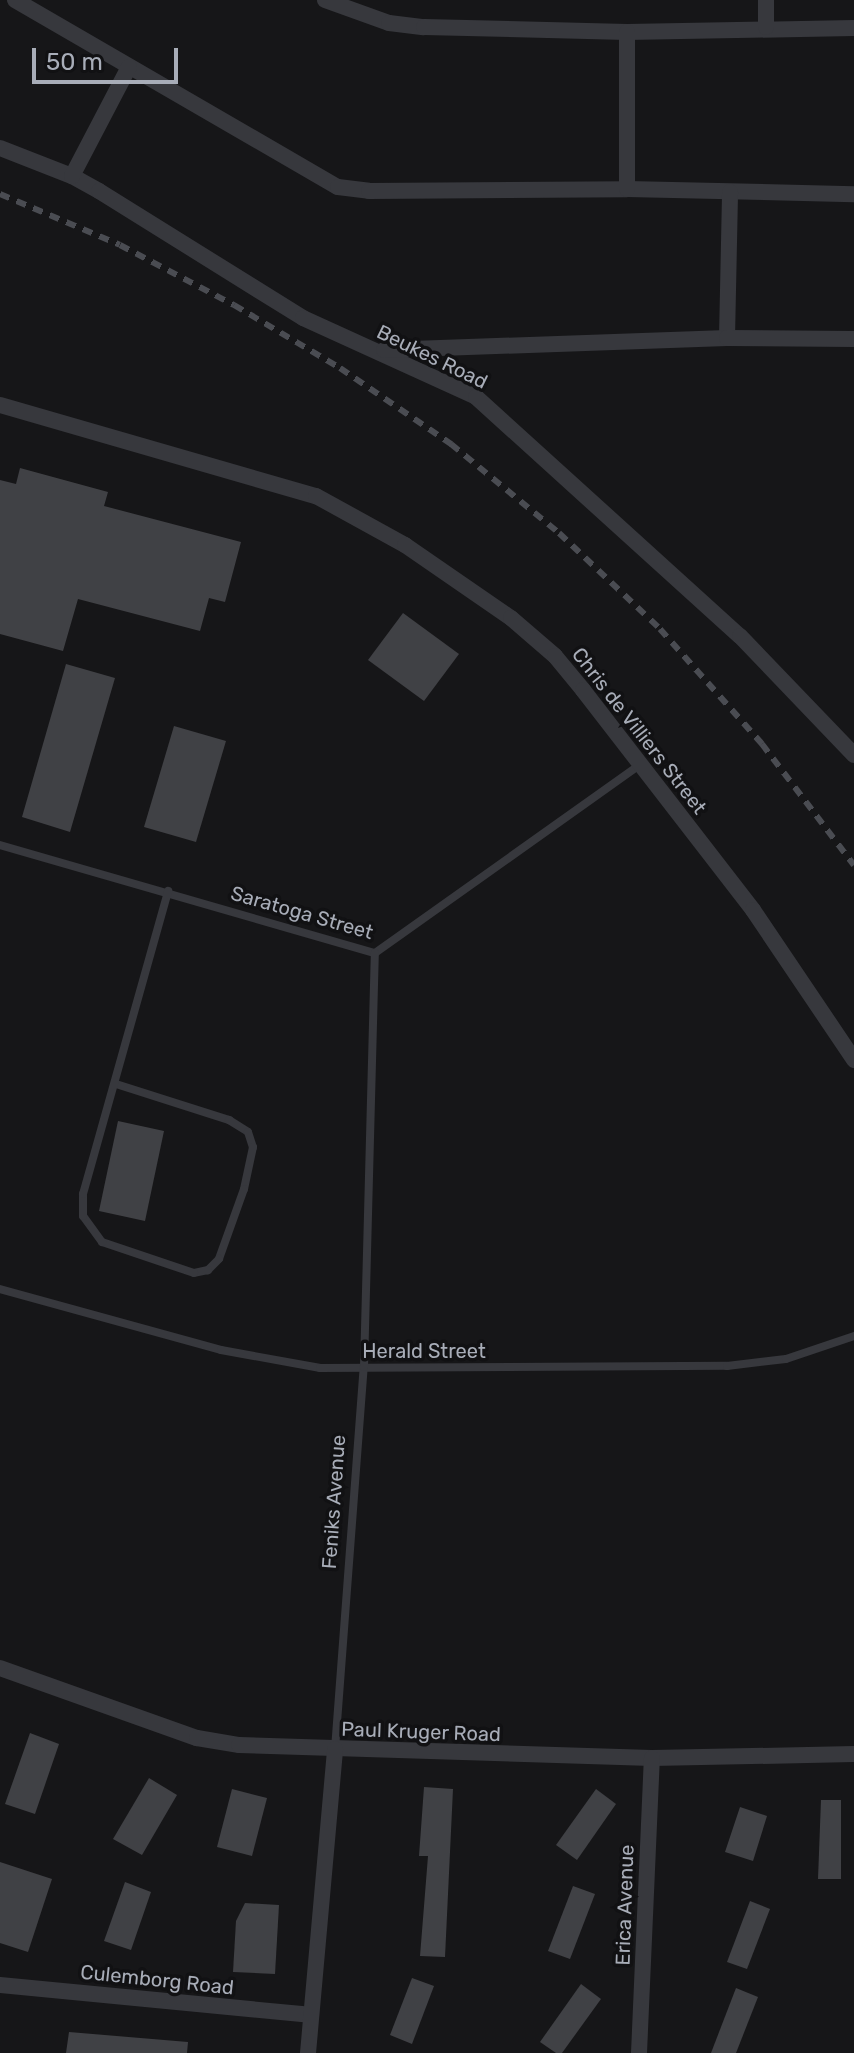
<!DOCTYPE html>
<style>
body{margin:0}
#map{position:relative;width:854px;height:2053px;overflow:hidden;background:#161618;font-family:Rubik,sans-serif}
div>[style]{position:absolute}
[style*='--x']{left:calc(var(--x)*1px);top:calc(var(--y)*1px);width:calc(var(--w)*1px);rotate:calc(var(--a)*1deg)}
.building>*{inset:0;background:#404145}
.lane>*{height:8px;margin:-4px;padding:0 4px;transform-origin:4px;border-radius:4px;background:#37383d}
.street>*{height:16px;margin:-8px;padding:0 8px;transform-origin:8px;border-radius:8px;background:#37383d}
.rail>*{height:6px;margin-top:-3px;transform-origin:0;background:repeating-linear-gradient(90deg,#4a4c52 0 10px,transparent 0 18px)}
span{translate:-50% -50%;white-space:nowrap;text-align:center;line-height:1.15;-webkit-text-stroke:7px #111113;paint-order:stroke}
.street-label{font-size:20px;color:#a8adb8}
.scale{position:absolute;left:32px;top:48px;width:146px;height:36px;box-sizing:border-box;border:4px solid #a8adb8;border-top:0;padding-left:10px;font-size:24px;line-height:28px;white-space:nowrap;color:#a8adb8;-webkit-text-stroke:6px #111113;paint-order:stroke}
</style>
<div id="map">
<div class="building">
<i style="clip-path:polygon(20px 468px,108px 492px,104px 506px,241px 542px,225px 602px,209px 598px,200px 631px,78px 599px,63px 651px,0 634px,0 480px,16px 484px)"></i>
<i style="clip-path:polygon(403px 613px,459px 654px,424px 701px,368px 660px)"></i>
<i style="clip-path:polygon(66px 664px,115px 678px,70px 832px,22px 817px)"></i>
<i style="clip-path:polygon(174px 726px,226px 741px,196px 842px,144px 827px)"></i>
<i style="clip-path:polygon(118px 1121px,164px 1131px,145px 1221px,99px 1211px)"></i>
<i style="clip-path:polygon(30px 1733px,59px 1744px,35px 1814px,5px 1804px)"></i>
<i style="clip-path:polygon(149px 1778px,177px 1795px,142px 1855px,113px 1839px)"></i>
<i style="clip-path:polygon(424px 1787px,453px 1789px,445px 1957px,420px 1956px,428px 1856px,419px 1856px)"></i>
<i style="clip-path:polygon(232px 1789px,267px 1798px,252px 1856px,217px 1847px)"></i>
<i style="clip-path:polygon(596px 1789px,616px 1804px,577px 1860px,556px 1845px)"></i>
<i style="clip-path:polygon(821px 1800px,841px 1800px,841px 1879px,818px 1879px)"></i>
<i style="clip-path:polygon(740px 1807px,767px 1816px,753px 1861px,725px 1852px)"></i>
<i style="clip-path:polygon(0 1862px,52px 1879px,28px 1952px,0 1943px)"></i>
<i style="clip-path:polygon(125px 1882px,151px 1892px,131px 1950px,104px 1941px)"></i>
<i style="clip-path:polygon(573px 1886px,595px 1894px,570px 1959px,548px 1951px)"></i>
<i style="clip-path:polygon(750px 1901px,770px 1909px,747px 1969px,727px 1962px)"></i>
<i style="clip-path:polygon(245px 1903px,279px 1905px,275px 1974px,233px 1972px,236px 1921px)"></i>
<i style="clip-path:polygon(412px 1978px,434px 1986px,412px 2044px,390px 2035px)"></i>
<i style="clip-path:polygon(581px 1984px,601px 1999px,562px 2053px,556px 2053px,540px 2042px)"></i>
<i style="clip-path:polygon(736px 1988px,758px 1997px,736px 2053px,711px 2053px)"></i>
<i style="clip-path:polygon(69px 2032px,188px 2042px,187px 2053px,66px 2053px)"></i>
</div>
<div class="lane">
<i style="--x:0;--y:845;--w:390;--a:16.1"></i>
<i style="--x:375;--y:953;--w:325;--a:-35.4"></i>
<i style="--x:116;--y:1084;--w:119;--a:17.7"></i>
<i style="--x:229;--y:1120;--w:22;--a:32"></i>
<i style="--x:248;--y:1132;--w:16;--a:72"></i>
<i style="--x:253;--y:1147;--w:43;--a:102.1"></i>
<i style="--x:244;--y:1189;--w:74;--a:109.7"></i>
<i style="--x:219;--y:1259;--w:16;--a:135"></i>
<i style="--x:208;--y:1270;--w:14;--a:168"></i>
<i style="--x:194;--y:1273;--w:97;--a:-161.4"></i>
<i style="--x:102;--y:1242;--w:32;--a:-126"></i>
<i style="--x:83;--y:1216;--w:22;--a:-90"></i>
<i style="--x:83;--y:1194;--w:315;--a:-74.3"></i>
<i style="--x:0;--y:1289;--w:229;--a:15.4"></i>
<i style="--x:221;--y:1350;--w:101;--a:10.3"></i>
<i style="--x:320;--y:1368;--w:407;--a:-0.3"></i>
<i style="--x:727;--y:1366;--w:59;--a:-6.8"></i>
<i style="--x:786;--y:1359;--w:72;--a:-18.7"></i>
<i style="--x:335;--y:1749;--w:383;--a:-85.7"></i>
<i style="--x:364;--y:1367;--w:414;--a:-88.5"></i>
</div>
<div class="street">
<i style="--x:15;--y:0;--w:373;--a:30.1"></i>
<i style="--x:338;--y:187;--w:31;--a:7"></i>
<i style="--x:369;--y:191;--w:258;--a:-0.4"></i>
<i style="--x:627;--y:189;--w:227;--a:1.3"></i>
<i style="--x:325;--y:0;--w:68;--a:19.8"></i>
<i style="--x:389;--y:23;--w:35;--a:7"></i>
<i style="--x:424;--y:27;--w:203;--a:1.4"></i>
<i style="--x:627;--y:32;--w:227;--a:-1"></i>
<i style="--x:766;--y:0;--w:27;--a:90"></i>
<i style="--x:0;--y:148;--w:77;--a:21.3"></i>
<i style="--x:72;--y:176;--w:31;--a:29"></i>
<i style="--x:99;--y:191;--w:240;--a:31.9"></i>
<i style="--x:303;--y:318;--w:190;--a:24.5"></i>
<i style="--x:476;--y:397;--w:356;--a:42.2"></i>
<i style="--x:740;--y:636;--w:165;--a:46.2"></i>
<i style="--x:72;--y:176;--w:123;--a:-62.4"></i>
<i style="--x:627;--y:189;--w:157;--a:-90"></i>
<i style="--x:727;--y:338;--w:146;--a:-88.8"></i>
<i style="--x:384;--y:350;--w:343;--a:-2"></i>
<i style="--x:727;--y:338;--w:127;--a:0.5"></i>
<i style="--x:0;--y:405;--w:329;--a:16.1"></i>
<i style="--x:316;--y:496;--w:102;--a:28.8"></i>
<i style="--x:405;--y:545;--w:129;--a:34.6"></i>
<i style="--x:511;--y:618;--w:58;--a:40.8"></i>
<i style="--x:555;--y:656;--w:44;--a:50.5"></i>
<i style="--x:583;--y:690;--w:278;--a:52.3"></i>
<i style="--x:753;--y:910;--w:181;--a:56"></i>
<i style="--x:0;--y:1668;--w:209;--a:19.6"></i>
<i style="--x:197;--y:1738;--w:43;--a:9.5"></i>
<i style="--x:239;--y:1745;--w:413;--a:1.8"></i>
<i style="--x:652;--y:1758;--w:202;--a:-1.1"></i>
<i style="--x:0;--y:1985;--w:311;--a:5.5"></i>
<i style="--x:308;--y:2053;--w:305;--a:-84.9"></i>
<i style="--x:639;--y:2053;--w:295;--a:-87.5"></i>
</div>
<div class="rail">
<i style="--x:0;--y:194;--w:130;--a:23"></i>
<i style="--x:120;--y:245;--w:129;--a:27.8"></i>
<i style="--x:234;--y:305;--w:123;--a:30.7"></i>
<i style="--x:340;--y:368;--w:135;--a:34.4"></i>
<i style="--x:451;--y:444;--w:140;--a:39.5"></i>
<i style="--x:559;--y:533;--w:139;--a:43.5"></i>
<i style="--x:660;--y:629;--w:154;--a:48.4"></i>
<i style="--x:762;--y:744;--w:152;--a:52.8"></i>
</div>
<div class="street-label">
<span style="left:432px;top:357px;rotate:26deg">Beukes Road</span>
<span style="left:639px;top:731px;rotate:52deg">Chris de Villiers Street</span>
<span style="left:302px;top:913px;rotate:16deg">Saratoga Street</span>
<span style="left:424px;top:1351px">Herald Street</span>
<span style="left:334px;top:1502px;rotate:-86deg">Feniks Avenue</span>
<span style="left:421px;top:1732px;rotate:2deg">Paul Kruger Road</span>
<span style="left:625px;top:1905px;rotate:-88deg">Erica Avenue</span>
<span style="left:157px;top:1980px;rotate:6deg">Culemborg Road</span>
</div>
<div class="scale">50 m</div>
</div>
